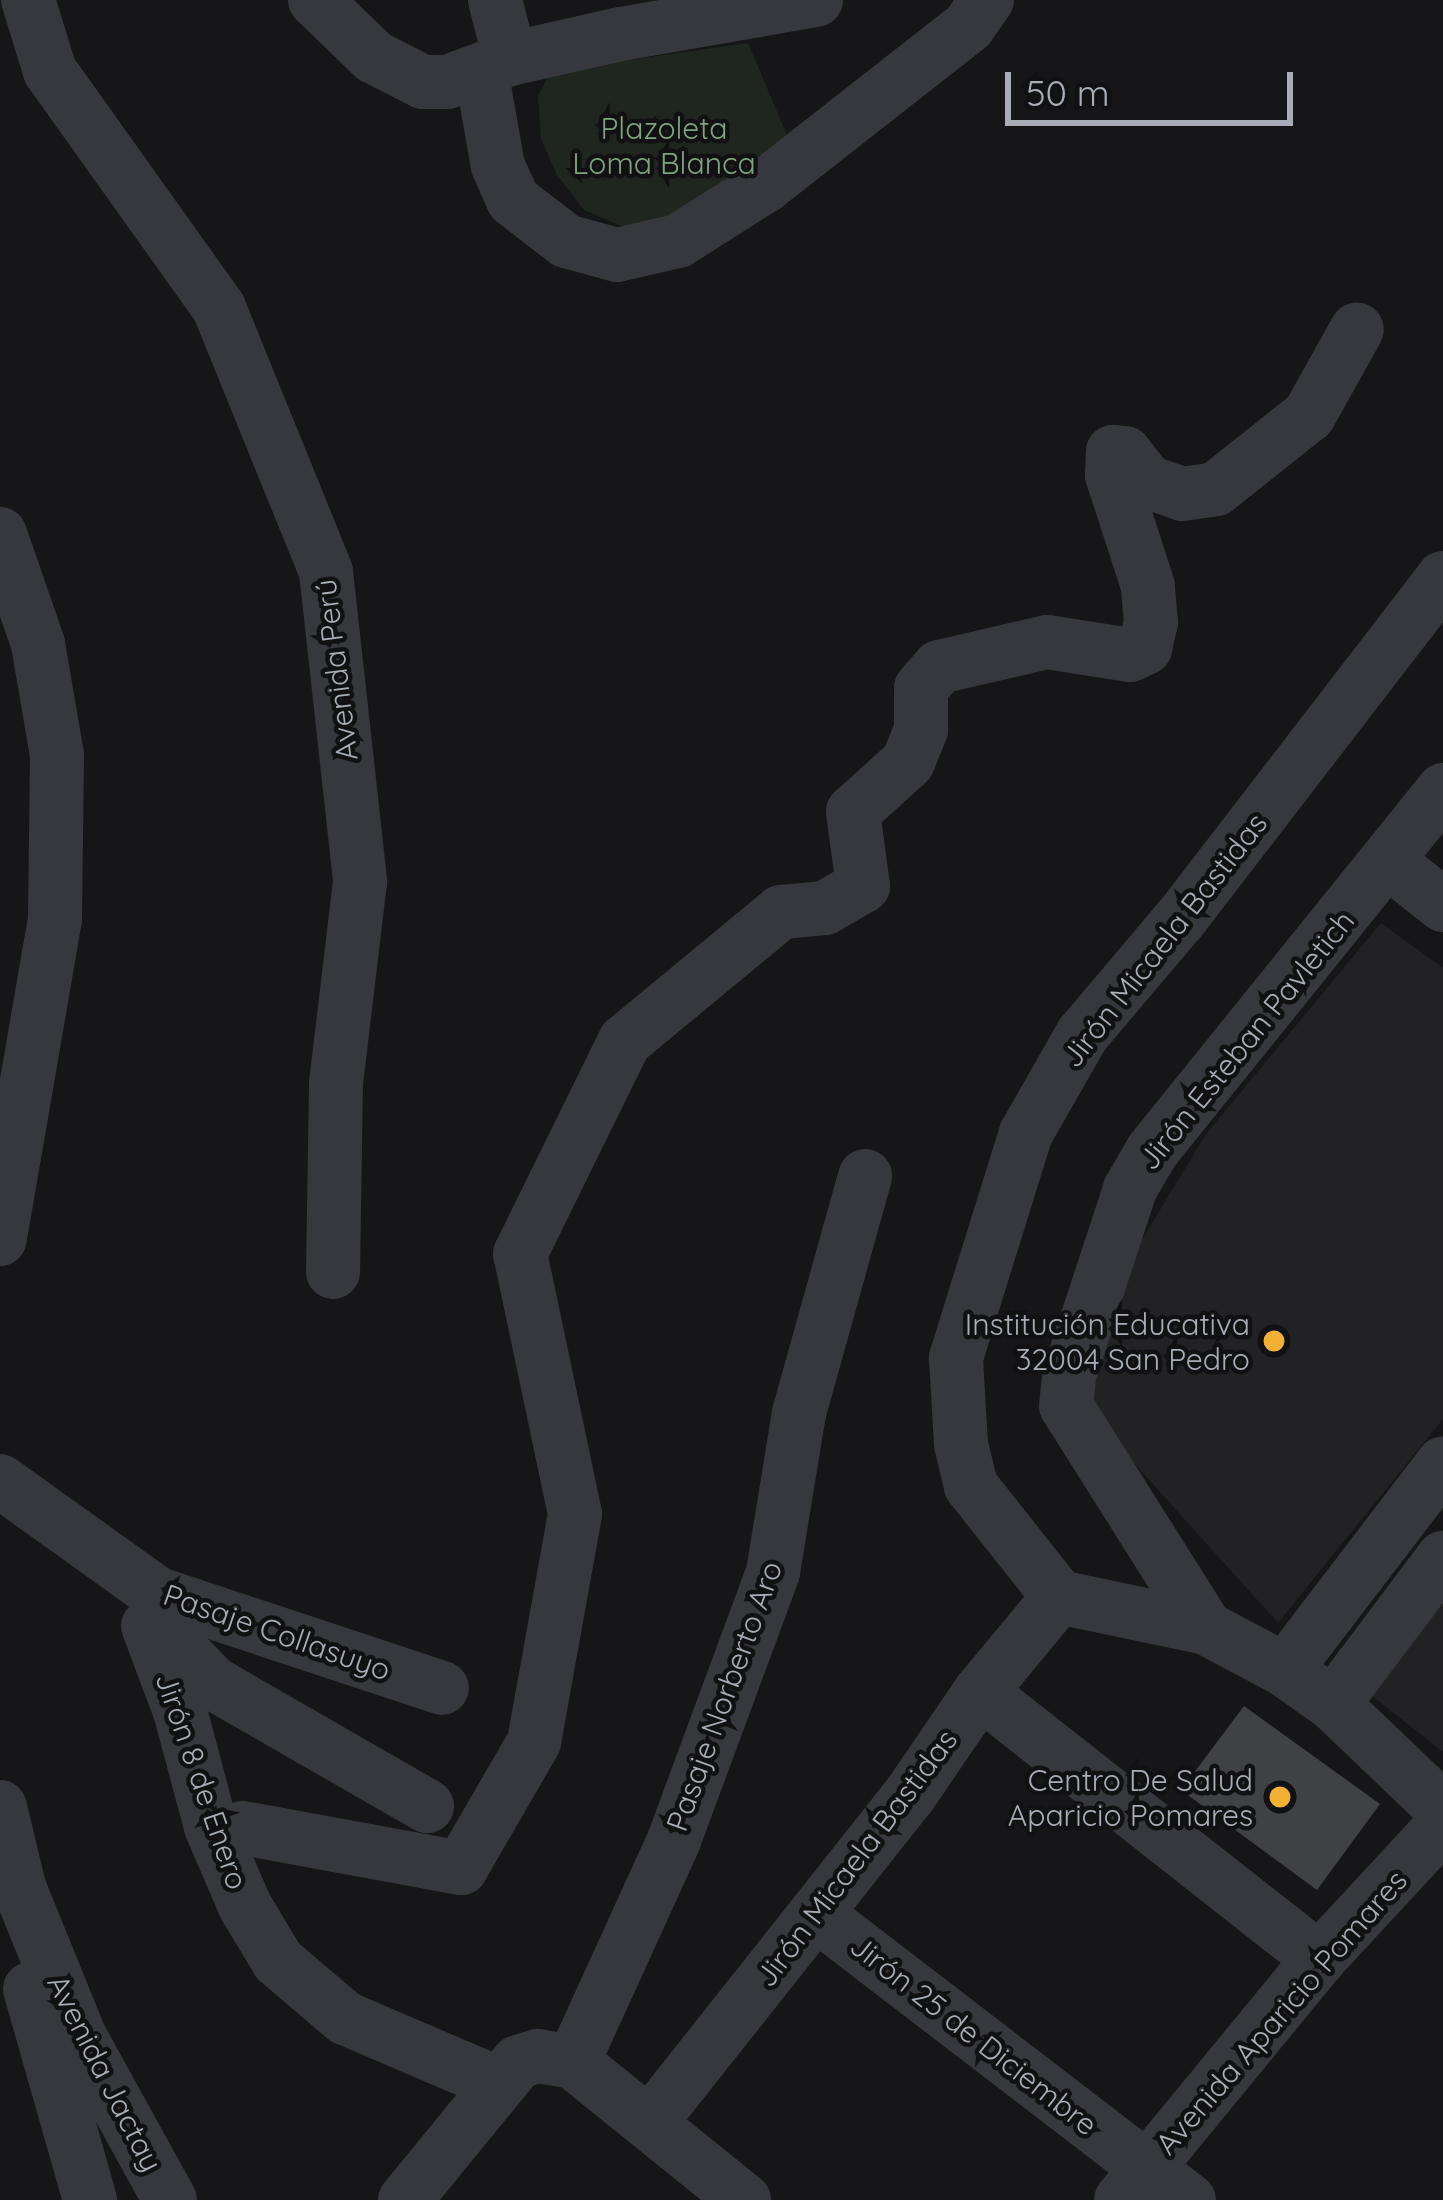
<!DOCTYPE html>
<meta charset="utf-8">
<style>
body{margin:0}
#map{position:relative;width:1443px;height:2200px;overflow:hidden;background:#161618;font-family:Quicksand,sans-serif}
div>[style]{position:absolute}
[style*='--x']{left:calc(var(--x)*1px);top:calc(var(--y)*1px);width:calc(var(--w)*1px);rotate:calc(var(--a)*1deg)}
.built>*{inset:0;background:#222225}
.green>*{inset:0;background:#1e261f}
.building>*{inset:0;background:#404145}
.minor>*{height:54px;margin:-27px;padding:0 27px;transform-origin:27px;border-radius:27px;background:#37383d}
.dots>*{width:33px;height:33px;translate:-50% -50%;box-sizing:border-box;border:6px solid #111113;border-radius:50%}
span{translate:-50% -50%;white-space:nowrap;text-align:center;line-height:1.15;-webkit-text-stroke:9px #111113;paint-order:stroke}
.park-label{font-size:30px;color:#7fa381}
.street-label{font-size:30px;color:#a8adb8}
.poi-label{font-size:30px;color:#a8adb8}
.right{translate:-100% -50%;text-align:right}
.scale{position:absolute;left:1005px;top:72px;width:288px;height:54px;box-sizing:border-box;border:6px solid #a8adb8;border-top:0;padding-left:15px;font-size:36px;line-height:42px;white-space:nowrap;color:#a8adb8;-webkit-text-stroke:9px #111113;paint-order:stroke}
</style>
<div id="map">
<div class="built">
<i style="clip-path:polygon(1381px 923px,1443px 968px,1443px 1419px,1278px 1623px,1087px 1411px,1123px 1271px,1206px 1134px)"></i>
<i style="clip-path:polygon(1443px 1596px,1443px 1752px,1371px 1695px)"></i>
</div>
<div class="green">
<i style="clip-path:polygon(748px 43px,804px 175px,645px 236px,584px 210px,557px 175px,541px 139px,538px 96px,551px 71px)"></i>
</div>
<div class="building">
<i style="clip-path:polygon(1244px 1706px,1380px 1804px,1317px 1890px,1181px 1790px)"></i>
</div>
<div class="minor">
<i style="--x:28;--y:0;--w:74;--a:72.8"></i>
<i style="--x:50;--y:71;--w:291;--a:54.5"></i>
<i style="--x:219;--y:308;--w:285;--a:67.9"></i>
<i style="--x:326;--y:572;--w:312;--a:83.7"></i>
<i style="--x:360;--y:882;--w:202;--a:96.8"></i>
<i style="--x:336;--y:1083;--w:189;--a:90.9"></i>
<i style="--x:315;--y:0;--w:82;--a:44"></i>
<i style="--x:374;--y:57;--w:55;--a:27"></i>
<i style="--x:423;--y:82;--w:24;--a:0"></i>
<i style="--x:447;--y:82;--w:67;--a:-20.1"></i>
<i style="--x:510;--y:59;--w:114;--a:-12.7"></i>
<i style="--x:621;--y:34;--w:198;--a:-9.9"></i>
<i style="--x:495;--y:0;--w:61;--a:75.7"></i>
<i style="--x:481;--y:70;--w:97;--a:80"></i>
<i style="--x:498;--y:166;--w:37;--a:66"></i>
<i style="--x:513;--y:200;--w:67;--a:37.7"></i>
<i style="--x:566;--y:241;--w:53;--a:15.4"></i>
<i style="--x:617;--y:255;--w:63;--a:-12.9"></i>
<i style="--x:678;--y:241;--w:103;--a:-32.3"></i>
<i style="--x:765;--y:186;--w:258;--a:-38.1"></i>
<i style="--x:968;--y:27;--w:33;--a:-55"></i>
<i style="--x:0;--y:534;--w:116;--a:70.9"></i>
<i style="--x:38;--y:644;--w:113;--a:80.3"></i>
<i style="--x:57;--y:755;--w:164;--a:90.7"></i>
<i style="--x:55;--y:919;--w:325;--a:99.8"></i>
<i style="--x:1443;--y:578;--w:431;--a:127.6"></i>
<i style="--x:1180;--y:919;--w:152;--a:130.2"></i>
<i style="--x:1082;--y:1035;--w:113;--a:119.7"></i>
<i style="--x:1026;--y:1133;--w:236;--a:107.3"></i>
<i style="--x:956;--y:1358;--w:86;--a:86.7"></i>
<i style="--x:961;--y:1444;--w:43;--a:76.6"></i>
<i style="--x:971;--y:1486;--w:142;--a:51.6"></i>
<i style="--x:1059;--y:1597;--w:150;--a:11.9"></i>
<i style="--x:1206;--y:1628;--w:89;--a:28"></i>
<i style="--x:1285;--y:1670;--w:59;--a:35.3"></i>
<i style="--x:1333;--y:1704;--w:152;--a:43.7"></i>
<i style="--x:1389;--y:862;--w:69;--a:38.5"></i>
<i style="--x:0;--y:1481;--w:194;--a:35.6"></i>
<i style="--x:158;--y:1594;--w:299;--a:18.3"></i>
<i style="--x:148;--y:1626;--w:91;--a:69.4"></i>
<i style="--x:180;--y:1711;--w:120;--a:75"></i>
<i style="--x:211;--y:1827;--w:86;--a:66.7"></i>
<i style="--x:245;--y:1906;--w:64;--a:59"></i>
<i style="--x:278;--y:1961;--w:88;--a:40.4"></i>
<i style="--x:345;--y:2018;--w:168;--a:23.2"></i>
<i style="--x:1206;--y:1628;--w:262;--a:-122.2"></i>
<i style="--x:1066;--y:1406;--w:31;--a:-84"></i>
<i style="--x:1069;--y:1375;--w:196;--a:-71.8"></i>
<i style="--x:1130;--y:1189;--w:44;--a:-59.9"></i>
<i style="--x:1152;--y:1151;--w:464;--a:-51.1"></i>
<i style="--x:186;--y:1655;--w:39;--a:46"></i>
<i style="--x:213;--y:1683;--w:247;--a:29.9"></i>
<i style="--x:1285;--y:1670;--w:260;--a:-52.6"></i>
<i style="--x:980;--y:1692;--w:432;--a:38.2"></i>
<i style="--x:1333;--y:1704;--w:183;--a:-53"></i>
<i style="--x:0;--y:1807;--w:82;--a:76.6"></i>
<i style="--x:19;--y:1887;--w:162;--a:67.9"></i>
<i style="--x:80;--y:2037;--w:186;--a:61.1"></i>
<i style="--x:243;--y:1828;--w:222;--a:10.4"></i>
<i style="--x:461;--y:1868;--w:146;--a:-59.9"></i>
<i style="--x:534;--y:1742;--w:232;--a:-79.8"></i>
<i style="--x:575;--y:1514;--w:266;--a:-101.9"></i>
<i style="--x:520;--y:1254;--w:237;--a:-63.8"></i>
<i style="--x:625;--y:1041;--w:202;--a:-39.6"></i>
<i style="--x:781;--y:912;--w:44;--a:-5.2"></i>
<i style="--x:825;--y:908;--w:44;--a:-30.1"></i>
<i style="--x:863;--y:886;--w:75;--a:-97.7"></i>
<i style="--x:853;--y:812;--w:74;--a:-42.3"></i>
<i style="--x:908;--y:762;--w:35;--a:-68"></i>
<i style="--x:921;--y:730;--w:42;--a:-90"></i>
<i style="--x:921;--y:688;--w:28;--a:-49"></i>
<i style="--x:939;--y:667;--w:111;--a:-13"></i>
<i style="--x:1047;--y:642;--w:84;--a:8.9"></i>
<i style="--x:1130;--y:655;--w:17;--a:-25"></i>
<i style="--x:1145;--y:648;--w:26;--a:-77"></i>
<i style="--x:1151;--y:623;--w:37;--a:-95"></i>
<i style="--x:1148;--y:586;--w:117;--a:-108"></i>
<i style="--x:1112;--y:475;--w:23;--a:-88"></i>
<i style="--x:1113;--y:452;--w:12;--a:5"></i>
<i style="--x:1125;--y:453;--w:37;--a:52"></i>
<i style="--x:1148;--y:482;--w:36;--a:19"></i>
<i style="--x:1182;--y:494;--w:34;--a:-8"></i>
<i style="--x:1216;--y:489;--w:119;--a:-38.5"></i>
<i style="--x:1309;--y:415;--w:98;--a:-60.8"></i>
<i style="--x:816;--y:1914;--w:470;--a:37.5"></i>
<i style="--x:30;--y:1989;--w:219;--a:74.1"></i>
<i style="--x:573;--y:2062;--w:244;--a:-65.5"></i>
<i style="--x:674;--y:1840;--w:286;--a:-69.7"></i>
<i style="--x:773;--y:1572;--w:161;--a:-80.7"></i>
<i style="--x:799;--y:1413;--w:246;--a:-74.4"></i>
<i style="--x:652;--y:2120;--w:414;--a:-51.6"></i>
<i style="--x:909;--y:1796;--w:126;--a:-55.7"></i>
<i style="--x:980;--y:1692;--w:124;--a:-50.3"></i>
<i style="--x:405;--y:2200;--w:178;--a:-50.7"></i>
<i style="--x:518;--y:2062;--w:21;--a:-17"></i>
<i style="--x:538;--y:2056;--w:36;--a:10"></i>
<i style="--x:573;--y:2062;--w:220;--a:38.9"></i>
<i style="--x:1121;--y:2200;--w:312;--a:-50.6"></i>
<i style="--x:1319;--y:1959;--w:183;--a:-47.2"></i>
</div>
<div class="dots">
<i style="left:1274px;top:1341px;background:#f2b134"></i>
<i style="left:1280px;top:1797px;background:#f2b134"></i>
</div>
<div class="park-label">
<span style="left:664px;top:145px">Plazoleta<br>Loma Blanca</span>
</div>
<div class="street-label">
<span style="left:336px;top:670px;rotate:-97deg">Avenida Perú</span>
<span style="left:1164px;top:940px;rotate:-52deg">Jirón Micaela Bastidas</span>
<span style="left:1246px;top:1040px;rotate:-51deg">Jirón Esteban Pavletich</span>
<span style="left:277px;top:1632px;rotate:19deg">Pasaje Collasuyo</span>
<span style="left:724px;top:1696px;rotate:-70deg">Pasaje Norberto Aro</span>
<span style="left:202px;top:1781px;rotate:71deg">Jirón 8 de Enero</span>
<span style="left:856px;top:1858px;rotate:-53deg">Jirón Micaela Bastidas</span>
<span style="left:1281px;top:2012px;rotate:-49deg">Avenida Aparicio Pomares</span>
<span style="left:974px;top:2035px;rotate:38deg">Jirón 25 de Diciembre</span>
<span style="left:105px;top:2073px;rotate:63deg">Avenida Jactay</span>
</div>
<div class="poi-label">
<span class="right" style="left:1250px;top:1341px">Institución Educativa<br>32004 San Pedro</span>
<span class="right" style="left:1253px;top:1797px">Centro De Salud<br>Aparicio Pomares</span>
</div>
<div class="scale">50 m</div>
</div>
